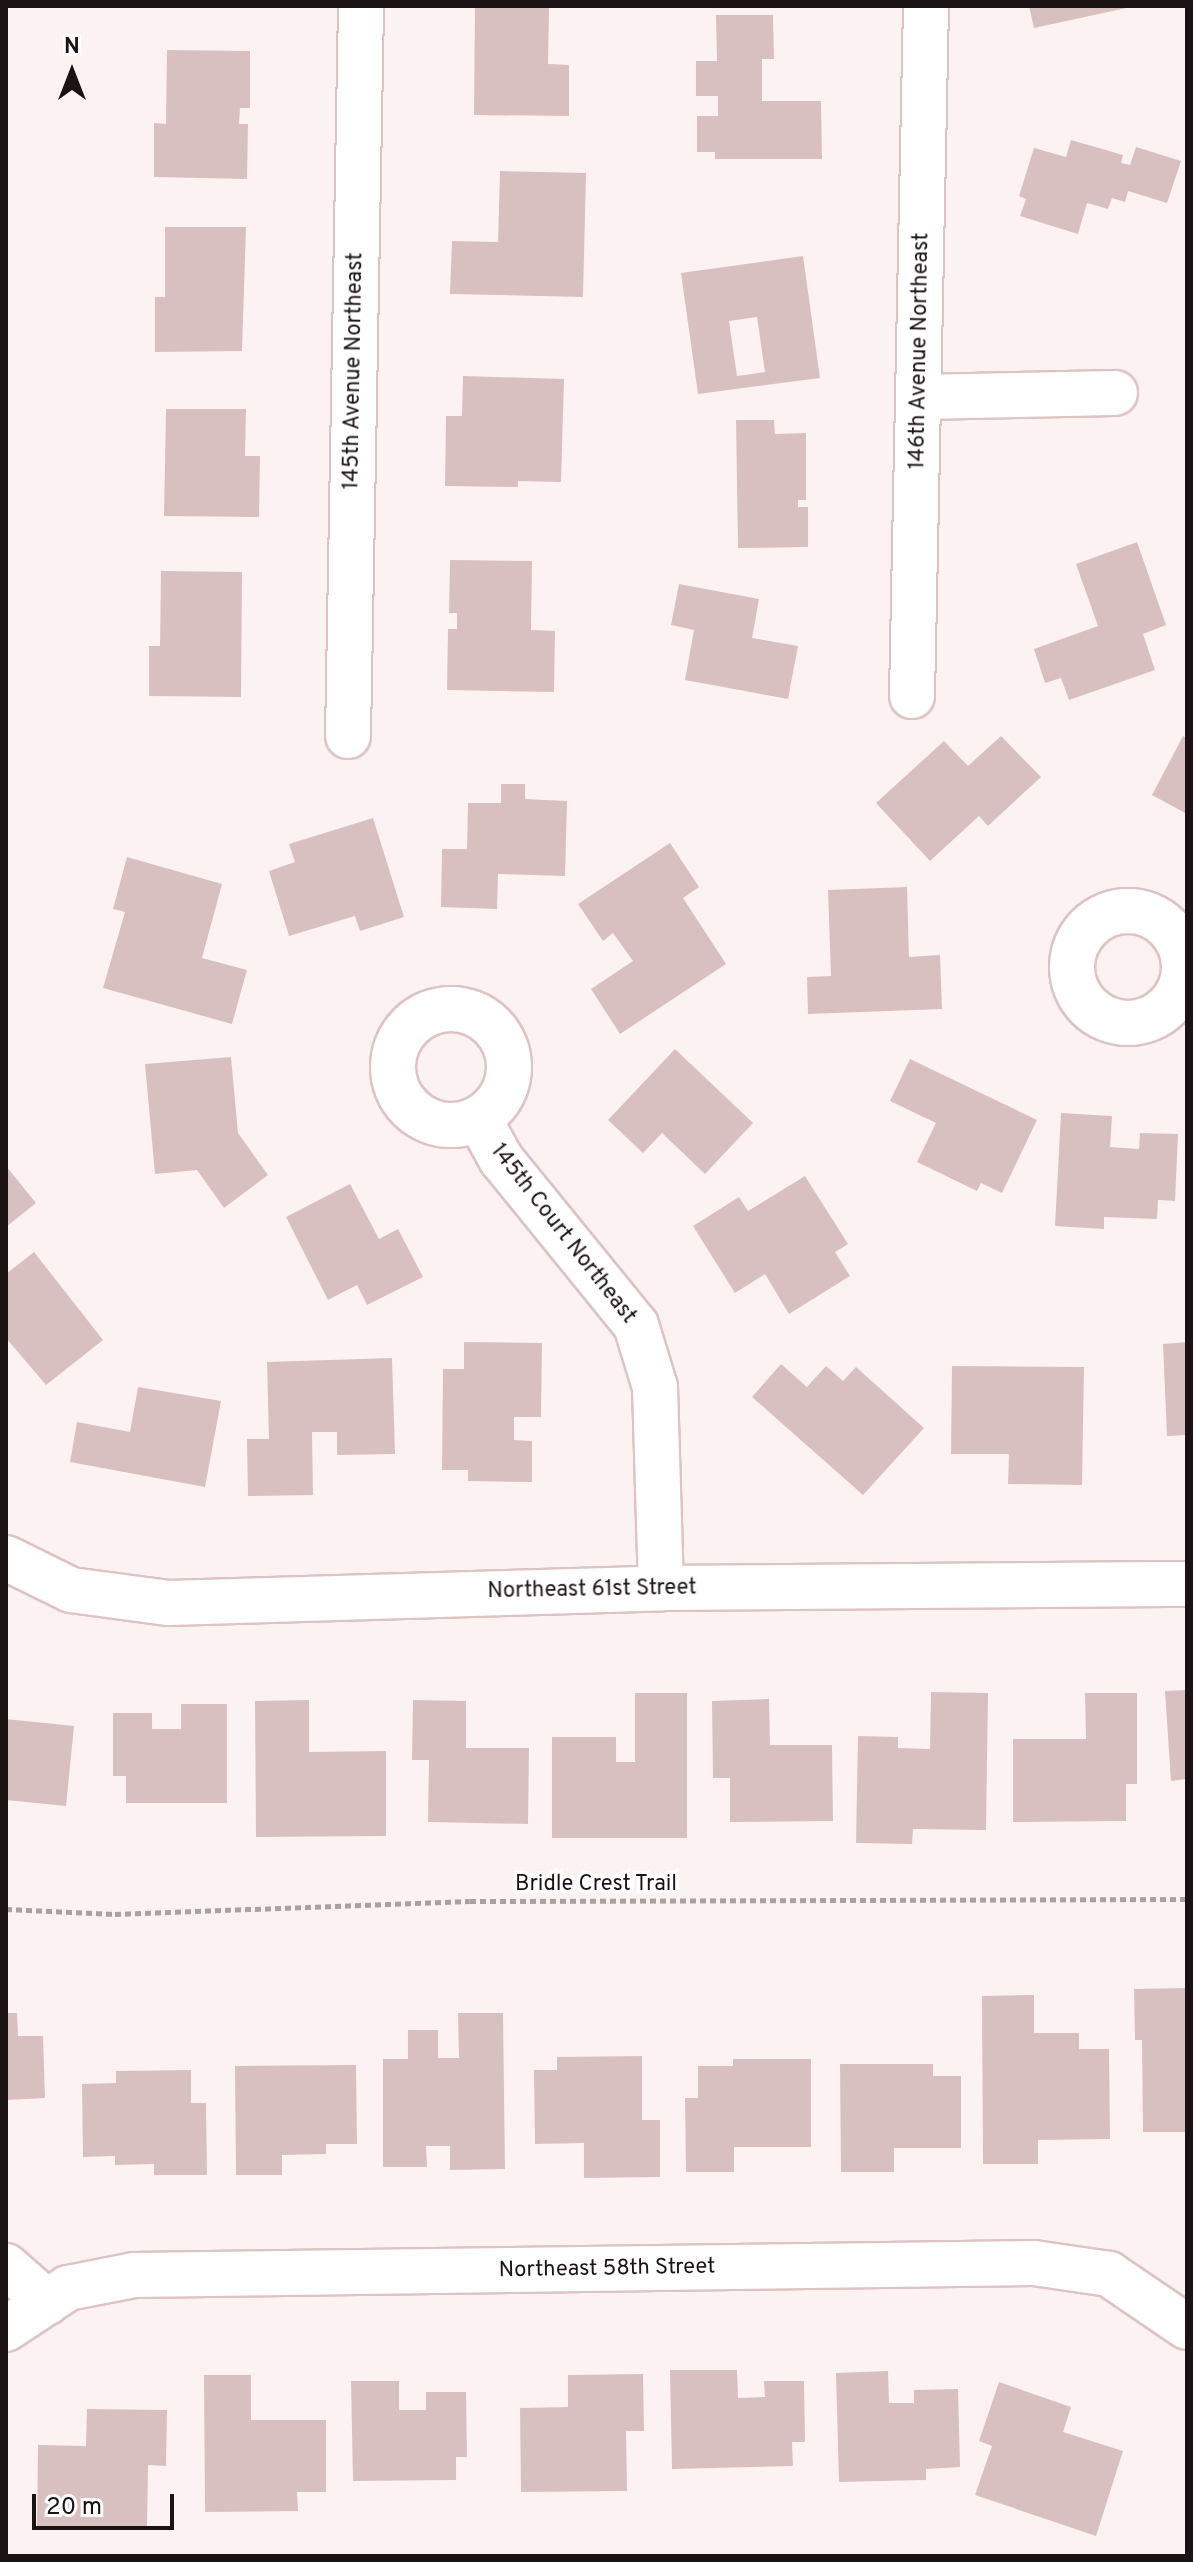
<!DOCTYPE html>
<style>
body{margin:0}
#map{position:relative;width:1193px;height:2562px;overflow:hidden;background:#fcf2f2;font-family:Overpass,sans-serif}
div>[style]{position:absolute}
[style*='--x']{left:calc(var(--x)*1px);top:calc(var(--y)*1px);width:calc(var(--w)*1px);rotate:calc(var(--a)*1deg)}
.building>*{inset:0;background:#d9c0c0}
.path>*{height:5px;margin-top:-2.5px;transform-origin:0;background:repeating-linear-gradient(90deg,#aaa0a1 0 6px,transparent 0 10px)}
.roads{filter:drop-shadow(2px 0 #dcc4c4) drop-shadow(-2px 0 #dcc4c4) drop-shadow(0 2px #dcc4c4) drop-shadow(0 -2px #dcc4c4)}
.street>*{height:44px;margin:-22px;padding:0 22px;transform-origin:22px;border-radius:22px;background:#fff}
.street>.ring{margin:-22px;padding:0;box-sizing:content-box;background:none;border:44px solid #fff;border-radius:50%}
span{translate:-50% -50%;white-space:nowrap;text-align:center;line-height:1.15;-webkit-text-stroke:7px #fff;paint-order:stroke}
.street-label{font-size:22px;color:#1b1213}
.frame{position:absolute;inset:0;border:8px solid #1b1213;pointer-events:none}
.north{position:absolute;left:32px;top:32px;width:80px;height:80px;-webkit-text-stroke:6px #fff;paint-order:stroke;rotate:0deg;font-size:22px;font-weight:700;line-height:32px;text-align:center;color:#1b1213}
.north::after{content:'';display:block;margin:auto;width:28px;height:36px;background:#1b1213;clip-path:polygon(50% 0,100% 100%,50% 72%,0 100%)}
.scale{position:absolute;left:32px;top:2494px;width:142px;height:36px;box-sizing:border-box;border:4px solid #1b1213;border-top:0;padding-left:10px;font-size:24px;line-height:28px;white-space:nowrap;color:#1b1213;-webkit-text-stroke:6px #fff;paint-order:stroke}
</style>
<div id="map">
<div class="building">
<i style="clip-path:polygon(475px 6px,549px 6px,548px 64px,569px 65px,569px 116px,474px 115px)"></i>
<i style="clip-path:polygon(1029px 6px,1130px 6px,1131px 7px,1034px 28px)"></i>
<i style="clip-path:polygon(716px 15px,773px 15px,774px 59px,762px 59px,762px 101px,821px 101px,822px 159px,715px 159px,715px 152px,697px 152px,697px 116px,718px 116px,718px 96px,696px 96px,696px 61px,717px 61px)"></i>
<i style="clip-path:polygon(167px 50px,250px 51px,250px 108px,240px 108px,239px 124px,248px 124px,247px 179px,154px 177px,154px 123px,166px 124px)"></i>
<i style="clip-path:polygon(1071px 140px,1123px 155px,1121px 163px,1130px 165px,1136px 147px,1181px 161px,1167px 203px,1128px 191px,1125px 202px,1112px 198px,1108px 209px,1087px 203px,1078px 234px,1020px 216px,1026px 199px,1019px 196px,1034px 148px,1066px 157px)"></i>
<i style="clip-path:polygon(500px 171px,586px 173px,583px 297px,450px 294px,452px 241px,498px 242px)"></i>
<i style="clip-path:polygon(165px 227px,246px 227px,242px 351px,155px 352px,155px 297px,165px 297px)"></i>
<i style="clip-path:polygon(evenodd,803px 256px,820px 378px,698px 394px,681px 273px,803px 256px,757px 317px,765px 372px,737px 376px,729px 321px,757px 317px)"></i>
<i style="clip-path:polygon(463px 376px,564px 379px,561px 482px,518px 481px,518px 487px,445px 486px,446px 416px,462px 416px)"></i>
<i style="clip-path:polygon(166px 409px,246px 409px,245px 456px,260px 456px,259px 517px,164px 516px)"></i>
<i style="clip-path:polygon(736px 420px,774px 420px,775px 434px,806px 433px,806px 500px,798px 500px,798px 507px,808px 507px,808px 547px,738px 548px)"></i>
<i style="clip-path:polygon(1137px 542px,1166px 625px,1143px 634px,1155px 670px,1069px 700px,1061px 678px,1045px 683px,1034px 649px,1098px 626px,1076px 564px)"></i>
<i style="clip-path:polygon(450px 560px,532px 561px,531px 630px,555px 631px,554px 692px,447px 690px,448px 629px,457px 629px,457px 613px,449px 613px)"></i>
<i style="clip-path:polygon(161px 571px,242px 572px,241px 697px,149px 696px,149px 646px,160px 646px)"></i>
<i style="clip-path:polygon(679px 584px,759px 599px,752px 638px,798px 646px,788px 699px,685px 680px,694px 630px,671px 625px)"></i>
<i style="clip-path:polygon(1001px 736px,1041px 777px,988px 826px,979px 816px,930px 861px,876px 803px,944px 741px,968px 766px)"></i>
<i style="clip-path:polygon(1183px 736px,1187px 738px,1187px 814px,1152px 795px)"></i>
<i style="clip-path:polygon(501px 784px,525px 784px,525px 799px,567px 801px,565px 876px,498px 874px,497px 909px,441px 907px,442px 849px,467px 849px,468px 803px,501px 803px)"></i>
<i style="clip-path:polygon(373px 818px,404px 917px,360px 931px,355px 916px,289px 936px,269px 871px,295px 862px,289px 844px)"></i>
<i style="clip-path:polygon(670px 843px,699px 887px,683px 898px,726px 964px,620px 1034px,591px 989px,633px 961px,613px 933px,603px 941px,578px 904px)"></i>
<i style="clip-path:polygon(127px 857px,222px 884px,202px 958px,247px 970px,232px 1024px,103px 988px,125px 912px,113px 909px)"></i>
<i style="clip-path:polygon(907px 887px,909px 957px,940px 955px,942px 1009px,808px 1014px,807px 977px,831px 976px,828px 890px)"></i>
<i style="clip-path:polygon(675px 1049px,753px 1123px,705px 1174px,662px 1133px,643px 1153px,608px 1120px)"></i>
<i style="clip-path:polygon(231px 1057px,238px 1133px,268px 1175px,224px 1208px,197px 1170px,155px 1174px,145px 1064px)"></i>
<i style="clip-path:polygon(910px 1059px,1037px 1120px,1002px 1193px,981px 1183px,977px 1191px,917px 1162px,936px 1123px,890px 1101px)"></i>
<i style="clip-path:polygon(1061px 1113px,1112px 1116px,1110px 1147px,1139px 1149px,1140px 1133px,1178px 1134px,1175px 1201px,1158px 1200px,1157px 1219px,1104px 1217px,1104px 1229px,1055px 1226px)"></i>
<i style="clip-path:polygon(6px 1166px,36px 1203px,6px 1227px)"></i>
<i style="clip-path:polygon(805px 1176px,848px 1244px,835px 1252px,850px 1276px,789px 1314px,765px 1274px,735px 1293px,693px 1226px,739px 1197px,748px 1211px)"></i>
<i style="clip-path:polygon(350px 1184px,379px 1239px,398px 1229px,423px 1277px,367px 1305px,357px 1285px,328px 1300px,286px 1217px)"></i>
<i style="clip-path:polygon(34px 1252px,103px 1340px,46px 1385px,6px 1338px,6px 1274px)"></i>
<i style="clip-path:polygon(464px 1342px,542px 1343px,541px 1417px,514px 1417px,514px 1440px,532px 1441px,532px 1482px,468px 1481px,468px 1470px,442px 1470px,443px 1369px,464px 1369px)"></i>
<i style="clip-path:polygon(1187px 1342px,1187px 1435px,1167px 1436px,1163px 1344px)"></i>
<i style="clip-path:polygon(392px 1358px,395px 1454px,337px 1455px,337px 1432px,312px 1432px,313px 1495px,248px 1496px,247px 1439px,269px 1439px,267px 1362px)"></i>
<i style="clip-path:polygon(781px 1364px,807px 1387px,826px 1366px,843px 1381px,856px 1367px,924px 1428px,863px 1495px,752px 1397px)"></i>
<i style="clip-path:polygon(952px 1366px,1084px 1367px,1082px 1485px,1008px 1484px,1009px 1454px,951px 1454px)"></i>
<i style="clip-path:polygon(138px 1387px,221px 1401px,205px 1487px,70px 1462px,77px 1422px,130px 1432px)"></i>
<i style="clip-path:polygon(1187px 1690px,1187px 1779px,1171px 1781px,1165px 1691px)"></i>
<i style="clip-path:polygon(931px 1692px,988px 1693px,986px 1830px,913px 1829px,912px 1844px,856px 1843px,858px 1736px,898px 1737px,898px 1748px,930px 1749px)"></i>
<i style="clip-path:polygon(635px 1693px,687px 1693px,687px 1838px,552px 1838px,552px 1737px,616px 1737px,616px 1762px,635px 1762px)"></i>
<i style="clip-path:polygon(1085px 1693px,1137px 1693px,1137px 1784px,1126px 1784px,1126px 1821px,1013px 1822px,1013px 1739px,1086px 1739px)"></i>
<i style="clip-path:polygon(769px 1699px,770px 1745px,832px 1745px,833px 1821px,730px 1822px,730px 1778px,713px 1778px,712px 1701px)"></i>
<i style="clip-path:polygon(309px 1700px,309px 1752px,386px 1751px,386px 1836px,256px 1837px,255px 1701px)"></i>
<i style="clip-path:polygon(413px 1700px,466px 1701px,466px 1748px,529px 1748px,528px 1824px,428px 1822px,429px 1760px,412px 1760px)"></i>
<i style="clip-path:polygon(181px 1704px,227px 1704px,227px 1803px,126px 1803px,126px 1776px,113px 1776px,113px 1713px,152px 1713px,152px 1729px,181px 1729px)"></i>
<i style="clip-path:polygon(6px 1719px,74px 1726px,66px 1806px,6px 1800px)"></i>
<i style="clip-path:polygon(1187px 1988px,1187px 2132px,1143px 2132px,1142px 2040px,1135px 2040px,1134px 1989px)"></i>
<i style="clip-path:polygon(1034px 1995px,1034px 2033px,1079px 2033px,1079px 2049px,1109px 2049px,1110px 2139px,1038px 2140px,1038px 2164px,983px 2164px,982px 1996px)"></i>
<i style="clip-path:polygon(6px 2013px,17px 2013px,18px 2036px,43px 2036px,45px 2098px,6px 2100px)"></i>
<i style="clip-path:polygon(458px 2013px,503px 2013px,505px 2169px,450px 2170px,450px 2146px,426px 2146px,427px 2167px,383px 2167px,383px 2059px,408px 2059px,408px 2030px,438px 2030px,438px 2058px,459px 2058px)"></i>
<i style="clip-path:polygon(642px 2056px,642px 2120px,660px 2120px,660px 2177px,584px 2178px,584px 2143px,535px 2144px,534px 2070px,557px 2070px,557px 2057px)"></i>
<i style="clip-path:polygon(733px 2059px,811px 2059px,811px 2147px,734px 2147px,734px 2172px,686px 2172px,685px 2098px,698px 2098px,698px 2066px,733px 2066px)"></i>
<i style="clip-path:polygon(840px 2064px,933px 2064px,933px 2076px,961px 2076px,961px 2148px,894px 2148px,894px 2172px,841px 2172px)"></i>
<i style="clip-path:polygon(356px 2065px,357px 2144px,326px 2144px,326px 2154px,282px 2155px,282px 2175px,236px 2175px,235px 2066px)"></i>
<i style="clip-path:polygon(191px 2070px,191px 2103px,206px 2103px,207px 2175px,154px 2175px,154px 2164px,115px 2165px,115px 2156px,83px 2157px,82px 2084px,116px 2083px,116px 2071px)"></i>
<i style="clip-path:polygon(670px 2370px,737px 2370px,738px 2398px,765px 2397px,764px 2381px,804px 2381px,805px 2442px,792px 2442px,793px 2466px,672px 2469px)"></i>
<i style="clip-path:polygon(888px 2371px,889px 2403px,914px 2403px,914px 2390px,958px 2389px,960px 2467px,926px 2469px,926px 2480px,839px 2482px,836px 2373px)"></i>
<i style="clip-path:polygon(643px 2374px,644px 2431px,626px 2431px,627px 2491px,521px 2492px,520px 2408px,568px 2407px,568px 2375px)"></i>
<i style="clip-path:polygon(204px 2375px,251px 2375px,251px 2420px,326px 2420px,326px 2492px,297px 2492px,298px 2511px,205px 2512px)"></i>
<i style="clip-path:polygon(351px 2381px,399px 2381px,399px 2410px,426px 2410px,426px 2392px,466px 2392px,467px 2457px,456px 2457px,456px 2480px,353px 2481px)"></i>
<i style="clip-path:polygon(999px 2382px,1071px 2407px,1063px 2432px,1123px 2451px,1096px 2536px,975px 2495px,992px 2446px,979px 2441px)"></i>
<i style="clip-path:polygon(87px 2409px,167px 2410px,166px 2466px,148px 2465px,147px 2529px,37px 2528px,38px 2445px,86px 2446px)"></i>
</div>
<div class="path">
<i style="--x:6;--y:1909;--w:109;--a:2.6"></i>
<i style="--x:115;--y:1914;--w:355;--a:-2.1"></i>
<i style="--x:470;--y:1901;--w:717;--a:-0.16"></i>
</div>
<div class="roads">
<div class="street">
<i style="--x:919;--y:397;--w:196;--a:-1.2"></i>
<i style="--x:912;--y:696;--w:690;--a:-88.84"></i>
<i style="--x:348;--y:736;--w:730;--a:-88.98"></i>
<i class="ring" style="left:1072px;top:911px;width:68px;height:68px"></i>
<i class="ring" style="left:393px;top:1009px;width:72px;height:72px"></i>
<i style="--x:479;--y:1119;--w:46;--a:61.2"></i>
<i style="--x:501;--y:1159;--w:214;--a:50.9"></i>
<i style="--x:636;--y:1325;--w:65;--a:73"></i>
<i style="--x:655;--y:1387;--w:201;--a:88.3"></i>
<i style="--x:6;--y:1558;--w:72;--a:26.2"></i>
<i style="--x:71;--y:1590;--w:99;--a:7.6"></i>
<i style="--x:169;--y:1603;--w:492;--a:-1.7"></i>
<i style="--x:661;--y:1588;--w:526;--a:-0.44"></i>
<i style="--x:6;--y:2266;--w:55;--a:41.3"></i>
<i style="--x:6;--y:2329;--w:74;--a:-33.5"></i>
<i style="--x:68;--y:2288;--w:67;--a:-11.1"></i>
<i style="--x:134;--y:2275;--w:900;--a:-0.76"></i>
<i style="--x:1034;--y:2263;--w:76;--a:8.3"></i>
<i style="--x:1109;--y:2274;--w:94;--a:34.2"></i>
</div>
</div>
<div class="street-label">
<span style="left:920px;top:351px;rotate:-89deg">146th Avenue Northeast</span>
<span style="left:354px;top:371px;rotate:-89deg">145th Avenue Northeast</span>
<span style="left:563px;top:1234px;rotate:52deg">145th Court Northeast</span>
<span style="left:592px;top:1590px;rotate:-1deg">Northeast 61st Street</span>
<span style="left:596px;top:1885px">Bridle Crest Trail</span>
<span style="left:607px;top:2269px;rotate:-1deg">Northeast 58th Street</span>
</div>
<div class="frame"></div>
<div class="north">N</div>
<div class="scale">20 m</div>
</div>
